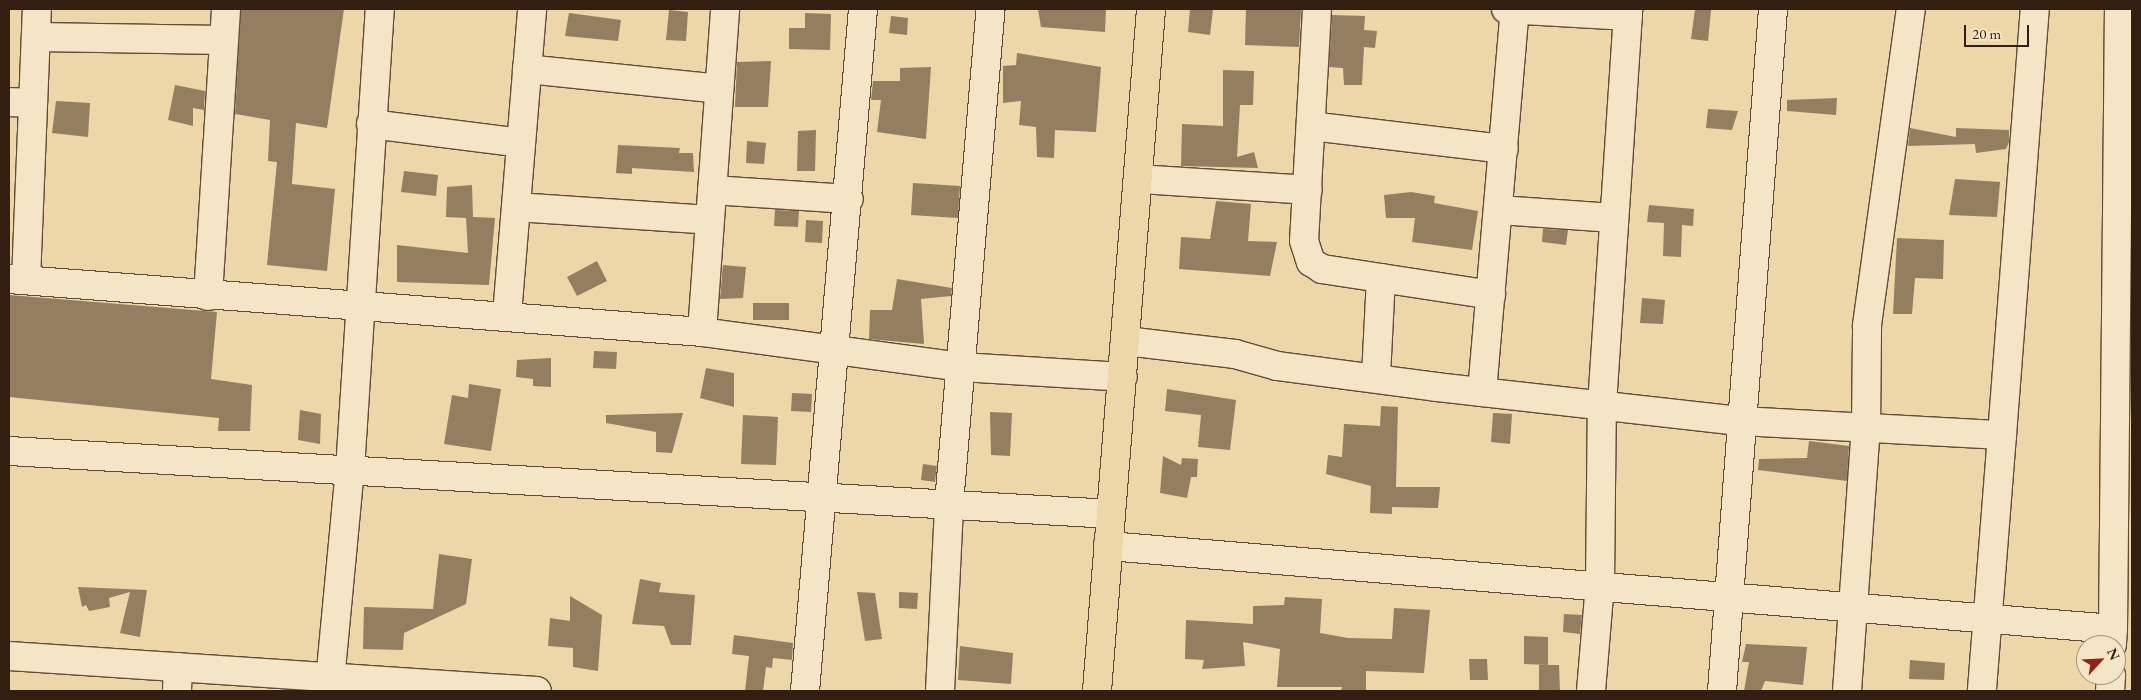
<!DOCTYPE html>
<style>
body{margin:0}
#map{position:relative;width:2141px;height:700px;overflow:hidden;background:#edd7a8;font-family:"EB Garamond",serif}
div>[style]{position:absolute}
[style*='--x']{left:calc(var(--x)*1px);top:calc(var(--y)*1px);width:calc(var(--w)*1px);rotate:calc(var(--a)*1deg)}
.building>*{inset:0;background:#947e60}
.roads{filter:drop-shadow(1px 0 #624c38) drop-shadow(-1px 0 #624c38) drop-shadow(0 1px #624c38) drop-shadow(0 -1px #624c38)}
.minor>*{height:28px;margin:-14px;padding:0 14px;transform-origin:14px;border-radius:14px;background:#f3e5c6}
.major>*{height:28px;margin:-14px;padding:0 14px;transform-origin:14px;border-radius:14px;background:#edd7a8}
span{translate:-50% -50%;white-space:nowrap;text-align:center;line-height:1.15;-webkit-text-stroke:5px #f3e5c6;paint-order:stroke}
.frame{position:absolute;inset:0;border:10px solid #331e12;pointer-events:none}
.north{position:absolute;left:2076px;top:635px;width:50px;height:50px;box-sizing:border-box;background:#f3e5c6;border:1px solid #a6957e;border-radius:50%;rotate:65deg;font-size:14px;font-weight:700;line-height:20px;text-align:center;color:#331e12}
.north::after{content:'';display:block;margin:auto;width:18px;height:22px;background:#8f2418;clip-path:polygon(50% 0,100% 100%,50% 72%,0 100%)}
.scale{position:absolute;left:1964px;top:25px;width:65px;height:22px;box-sizing:border-box;border:2px solid #331e12;border-top:0;padding-left:6px;font-size:15px;line-height:18px;white-space:nowrap;color:#331e12;-webkit-text-stroke:4px #f3e5c6;paint-order:stroke}
</style>
<div id="map">
<div class="building">
<i style="clip-path:polygon(241px 9px,344px 9px,327px 128px,296px 123px,292px 184px,335px 189px,327px 271px,267px 265px,277px 162px,268px 161px,270px 120px,235px 114px)"></i>
<i style="clip-path:polygon(1038px 9px,1106px 9px,1105px 32px,1041px 27px)"></i>
<i style="clip-path:polygon(1190px 9px,1213px 9px,1210px 35px,1188px 32px)"></i>
<i style="clip-path:polygon(1246px 9px,1301px 10px,1299px 47px,1245px 45px)"></i>
<i style="clip-path:polygon(1695px 9px,1711px 10px,1708px 41px,1691px 39px)"></i>
<i style="clip-path:polygon(669px 10px,688px 12px,686px 41px,666px 40px)"></i>
<i style="clip-path:polygon(569px 13px,621px 20px,618px 41px,565px 36px)"></i>
<i style="clip-path:polygon(805px 13px,831px 14px,830px 50px,789px 49px,789px 28px,805px 28px)"></i>
<i style="clip-path:polygon(1332px 15px,1365px 16px,1364px 30px,1377px 31px,1375px 48px,1364px 47px,1362px 85px,1344px 85px,1343px 68px,1329px 67px)"></i>
<i style="clip-path:polygon(891px 16px,908px 18px,907px 35px,889px 33px)"></i>
<i style="clip-path:polygon(1017px 53px,1101px 67px,1096px 132px,1055px 130px,1054px 158px,1037px 157px,1036px 127px,1019px 125px,1021px 101px,1003px 103px,1003px 66px,1016px 65px)"></i>
<i style="clip-path:polygon(771px 61px,768px 107px,735px 107px,737px 62px)"></i>
<i style="clip-path:polygon(931px 67px,926px 139px,877px 132px,881px 100px,871px 100px,873px 81px,900px 81px,900px 68px)"></i>
<i style="clip-path:polygon(1223px 70px,1254px 71px,1253px 105px,1240px 105px,1237px 157px,1254px 152px,1258px 168px,1181px 166px,1182px 124px,1223px 126px)"></i>
<i style="clip-path:polygon(175px 85px,205px 91px,204px 110px,193px 108px,193px 126px,168px 120px)"></i>
<i style="clip-path:polygon(1837px 98px,1836px 115px,1787px 111px,1787px 100px)"></i>
<i style="clip-path:polygon(56px 101px,90px 103px,88px 137px,52px 133px)"></i>
<i style="clip-path:polygon(1708px 109px,1738px 111px,1732px 130px,1706px 128px)"></i>
<i style="clip-path:polygon(1910px 128px,1956px 137px,1956px 128px,2009px 130px,2009px 142px,2006px 149px,1976px 153px,1975px 144px,1908px 146px)"></i>
<i style="clip-path:polygon(816px 130px,815px 171px,797px 171px,798px 131px)"></i>
<i style="clip-path:polygon(747px 141px,766px 143px,764px 164px,746px 163px)"></i>
<i style="clip-path:polygon(618px 145px,680px 148px,679px 153px,693px 153px,694px 172px,632px 168px,632px 174px,616px 173px)"></i>
<i style="clip-path:polygon(404px 171px,438px 175px,436px 196px,401px 192px)"></i>
<i style="clip-path:polygon(1955px 179px,2000px 182px,1997px 217px,1949px 215px)"></i>
<i style="clip-path:polygon(913px 183px,960px 186px,958px 218px,911px 215px)"></i>
<i style="clip-path:polygon(472px 185px,473px 217px,495px 218px,489px 285px,397px 282px,397px 245px,468px 253px,466px 218px,446px 217px,447px 187px)"></i>
<i style="clip-path:polygon(1411px 192px,1435px 196px,1434px 203px,1478px 211px,1472px 250px,1412px 242px,1415px 218px,1386px 218px,1384px 195px)"></i>
<i style="clip-path:polygon(1216px 201px,1251px 204px,1248px 241px,1277px 242px,1270px 276px,1179px 269px,1181px 237px,1210px 239px)"></i>
<i style="clip-path:polygon(1649px 205px,1694px 209px,1693px 226px,1682px 225px,1681px 257px,1663px 256px,1664px 223px,1647px 222px)"></i>
<i style="clip-path:polygon(775px 210px,799px 211px,798px 227px,774px 226px)"></i>
<i style="clip-path:polygon(806px 220px,823px 221px,822px 243px,805px 242px)"></i>
<i style="clip-path:polygon(1543px 229px,1568px 230px,1566px 245px,1542px 242px)"></i>
<i style="clip-path:polygon(1897px 238px,1944px 240px,1943px 279px,1915px 278px,1912px 314px,1893px 314px)"></i>
<i style="clip-path:polygon(597px 261px,607px 281px,577px 296px,567px 277px)"></i>
<i style="clip-path:polygon(723px 265px,746px 267px,743px 298px,720px 299px)"></i>
<i style="clip-path:polygon(897px 279px,952px 288px,951px 296px,921px 299px,924px 344px,869px 339px,870px 310px,892px 310px)"></i>
<i style="clip-path:polygon(9px 295px,217px 312px,211px 379px,252px 385px,250px 431px,218px 431px,219px 418px,9px 397px)"></i>
<i style="clip-path:polygon(1642px 298px,1665px 300px,1663px 324px,1640px 323px)"></i>
<i style="clip-path:polygon(753px 303px,789px 303px,789px 320px,753px 320px)"></i>
<i style="clip-path:polygon(594px 351px,617px 352px,616px 369px,593px 368px)"></i>
<i style="clip-path:polygon(551px 358px,551px 387px,533px 386px,533px 379px,516px 377px,517px 360px)"></i>
<i style="clip-path:polygon(706px 368px,734px 373px,734px 407px,700px 398px)"></i>
<i style="clip-path:polygon(469px 384px,501px 389px,491px 451px,444px 444px,452px 395px,468px 398px)"></i>
<i style="clip-path:polygon(1167px 389px,1236px 400px,1230px 450px,1198px 447px,1201px 415px,1165px 411px)"></i>
<i style="clip-path:polygon(792px 393px,812px 394px,811px 412px,791px 411px)"></i>
<i style="clip-path:polygon(1381px 406px,1398px 407px,1396px 487px,1440px 487px,1438px 508px,1392px 507px,1392px 514px,1370px 513px,1371px 486px,1326px 474px,1328px 455px,1342px 457px,1344px 424px,1380px 426px)"></i>
<i style="clip-path:polygon(300px 410px,321px 414px,320px 444px,298px 440px)"></i>
<i style="clip-path:polygon(990px 412px,1012px 413px,1010px 456px,991px 455px)"></i>
<i style="clip-path:polygon(683px 413px,672px 453px,656px 452px,656px 432px,606px 423px,606px 415px)"></i>
<i style="clip-path:polygon(1493px 413px,1512px 414px,1510px 444px,1491px 442px)"></i>
<i style="clip-path:polygon(743px 415px,778px 417px,776px 465px,741px 464px)"></i>
<i style="clip-path:polygon(1809px 441px,1849px 446px,1847px 481px,1758px 470px,1759px 459px,1807px 458px)"></i>
<i style="clip-path:polygon(1163px 456px,1181px 465px,1182px 458px,1198px 459px,1197px 477px,1191px 477px,1187px 498px,1160px 493px)"></i>
<i style="clip-path:polygon(923px 464px,937px 466px,935px 482px,921px 480px)"></i>
<i style="clip-path:polygon(439px 554px,472px 559px,466px 604px,404px 633px,403px 650px,363px 649px,364px 607px,433px 609px)"></i>
<i style="clip-path:polygon(640px 579px,661px 583px,659px 592px,695px 595px,691px 645px,671px 645px,664px 626px,632px 624px)"></i>
<i style="clip-path:polygon(78px 587px,147px 590px,140px 637px,120px 633px,130px 592px,109px 598px,110px 607px,89px 611px,86px 605px,82px 607px)"></i>
<i style="clip-path:polygon(857px 592px,875px 593px,882px 639px,865px 641px)"></i>
<i style="clip-path:polygon(899px 592px,918px 593px,917px 609px,899px 608px)"></i>
<i style="clip-path:polygon(570px 596px,602px 615px,598px 671px,573px 667px,573px 648px,548px 646px,550px 618px,570px 621px)"></i>
<i style="clip-path:polygon(1285px 597px,1322px 599px,1320px 633px,1348px 638px,1392px 639px,1394px 608px,1430px 610px,1424px 673px,1366px 671px,1366px 691px,1341px 691px,1342px 687px,1277px 687px,1280px 649px,1243px 642px,1245px 666px,1202px 669px,1204px 660px,1185px 659px,1186px 620px,1253px 624px,1253px 606px,1284px 605px)"></i>
<i style="clip-path:polygon(1564px 614px,1582px 615px,1580px 634px,1563px 632px)"></i>
<i style="clip-path:polygon(734px 635px,793px 643px,792px 660px,773px 658px,772px 668px,766px 667px,763px 691px,745px 691px,749px 656px,732px 654px)"></i>
<i style="clip-path:polygon(1524px 636px,1548px 637px,1548px 665px,1524px 664px)"></i>
<i style="clip-path:polygon(1746px 644px,1807px 647px,1803px 685px,1765px 681px,1761px 691px,1744px 691px,1749px 662px,1742px 662px)"></i>
<i style="clip-path:polygon(960px 646px,1013px 653px,1011px 684px,958px 680px)"></i>
<i style="clip-path:polygon(1469px 659px,1487px 659px,1488px 680px,1470px 680px)"></i>
<i style="clip-path:polygon(1910px 660px,1945px 663px,1944px 680px,1909px 679px)"></i>
<i style="clip-path:polygon(1539px 665px,1559px 665px,1560px 691px,1539px 691px)"></i>
</div>
<div class="roads">
<div class="minor">
<i style="--x:1317;--y:9;--w:232;--a:93.2"></i>
<i style="--x:1304;--y:241;--w:22;--a:72"></i>
<i style="--x:1311;--y:262;--w:13;--a:32"></i>
<i style="--x:1322;--y:269;--w:171;--a:8.7"></i>
<i style="--x:1506;--y:9;--w:122;--a:3.3"></i>
<i style="--x:36;--y:37;--w:188;--a:0.9"></i>
<i style="--x:527;--y:69;--w:193;--a:5.9"></i>
<i style="--x:9;--y:102;--w:24;--a:2"></i>
<i style="--x:371;--y:124;--w:151;--a:7.2"></i>
<i style="--x:1311;--y:126;--w:194;--a:6.8"></i>
<i style="--x:1139;--y:179;--w:169;--a:3.7"></i>
<i style="--x:712;--y:190;--w:137;--a:3.8"></i>
<i style="--x:516;--y:207;--w:194;--a:3.8"></i>
<i style="--x:1499;--y:210;--w:115;--a:4"></i>
<i style="--x:9;--y:279;--w:695;--a:4.37"></i>
<i style="--x:702;--y:332;--w:261;--a:7.7"></i>
<i style="--x:961;--y:367;--w:162;--a:3.5"></i>
<i style="--x:26;--y:280;--w:271;--a:-87.7"></i>
<i style="--x:208;--y:296;--w:288;--a:-86.4"></i>
<i style="--x:507;--y:315;--w:307;--a:-85.3"></i>
<i style="--x:702;--y:332;--w:324;--a:-85.9"></i>
<i style="--x:1126;--y:341;--w:110;--a:6.8"></i>
<i style="--x:1235;--y:354;--w:44;--a:15.9"></i>
<i style="--x:1277;--y:366;--w:160;--a:7.5"></i>
<i style="--x:1436;--y:387;--w:307;--a:6.4"></i>
<i style="--x:1741;--y:421;--w:261;--a:3.1"></i>
<i style="--x:2002;--y:435;--w:257;--a:94.5"></i>
<i style="--x:1376;--y:376;--w:98;--a:-87.1"></i>
<i style="--x:1482;--y:392;--w:384;--a:-85.1"></i>
<i style="--x:2002;--y:435;--w:427;--a:-85.6"></i>
<i style="--x:9;--y:451;--w:1103;--a:3.27"></i>
<i style="--x:1108;--y:546;--w:1008;--a:4.72"></i>
<i style="--x:2113;--y:629;--w:16;--a:94"></i>
<i style="--x:2113;--y:629;--w:620;--a:-89.45"></i>
<i style="--x:9;--y:656;--w:529;--a:3.79"></i>
<i style="--x:177;--y:691;--w:24;--a:-88"></i>
<i style="--x:329;--y:691;--w:222;--a:-84.6"></i>
<i style="--x:350;--y:470;--w:462;--a:-86.3"></i>
<i style="--x:805;--y:691;--w:684;--a:-85.14"></i>
<i style="--x:940;--y:691;--w:187;--a:-87.2"></i>
<i style="--x:949;--y:504;--w:497;--a:-85.2"></i>
<i style="--x:1591;--y:691;--w:107;--a:-85.2"></i>
<i style="--x:1600;--y:584;--w:179;--a:-89.4"></i>
<i style="--x:1602;--y:405;--w:397;--a:-86.2"></i>
<i style="--x:1722;--y:691;--w:684;--a:-85.72"></i>
<i style="--x:1847;--y:691;--w:264;--a:-85.9"></i>
<i style="--x:1866;--y:428;--w:103;--a:-89.4"></i>
<i style="--x:1867;--y:325;--w:319;--a:-82.1"></i>
<i style="--x:2110;--y:691;--w:16;--a:-86"></i>
</div>
<div class="major">
<i style="--x:1097;--y:691;--w:684;--a:-85.47"></i>
</div>
</div>
<div class="frame"></div>
<div class="north">N</div>
<div class="scale">20 m</div>
</div>
